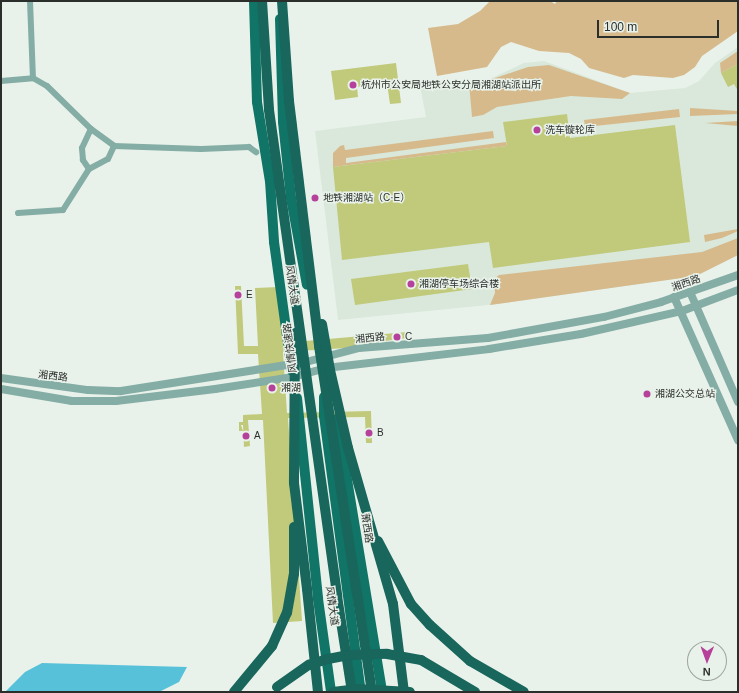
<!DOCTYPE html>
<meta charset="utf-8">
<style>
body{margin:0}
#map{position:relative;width:739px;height:693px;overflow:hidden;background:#e9f2ea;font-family:Helvetica,"Noto Sans SC",sans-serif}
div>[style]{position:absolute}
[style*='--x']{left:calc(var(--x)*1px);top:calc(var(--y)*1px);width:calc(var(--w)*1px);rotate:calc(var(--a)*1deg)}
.built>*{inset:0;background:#d9e8da}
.green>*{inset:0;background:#d6ba8c}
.water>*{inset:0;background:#57c1d9}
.building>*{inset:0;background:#c1c97a}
.minor>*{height:6px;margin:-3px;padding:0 3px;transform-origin:3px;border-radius:3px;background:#84ada5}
.tertiary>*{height:8px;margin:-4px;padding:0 4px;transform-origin:4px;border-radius:4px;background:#84ada5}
.primary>*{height:10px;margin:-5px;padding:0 5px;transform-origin:5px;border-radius:5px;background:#107467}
.trunk>*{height:10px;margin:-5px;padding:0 5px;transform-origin:5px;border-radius:5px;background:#18665c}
.trunk-bridge>*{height:10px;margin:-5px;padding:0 5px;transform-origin:5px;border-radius:5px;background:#18665c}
.dots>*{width:11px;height:11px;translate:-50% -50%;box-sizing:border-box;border:2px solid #e9f2ea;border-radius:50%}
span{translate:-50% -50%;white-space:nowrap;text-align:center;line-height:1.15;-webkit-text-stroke:3px #e9f2ea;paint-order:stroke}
.poi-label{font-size:10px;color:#2b2f2c}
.left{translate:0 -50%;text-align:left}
.street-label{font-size:10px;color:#2b2f2c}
.frame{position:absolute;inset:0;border:2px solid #2b2f2c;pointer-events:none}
.north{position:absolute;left:687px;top:641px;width:40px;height:40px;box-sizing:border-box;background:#e9f2ea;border:1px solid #9da49e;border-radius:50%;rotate:181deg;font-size:11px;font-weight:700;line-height:16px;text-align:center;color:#2b2f2c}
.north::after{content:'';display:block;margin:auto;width:14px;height:18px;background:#b5419b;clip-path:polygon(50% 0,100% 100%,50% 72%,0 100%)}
.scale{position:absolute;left:597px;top:20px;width:122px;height:18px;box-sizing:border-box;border:2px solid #2b2f2c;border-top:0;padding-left:5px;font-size:12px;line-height:14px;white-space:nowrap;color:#2b2f2c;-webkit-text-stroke:3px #e9f2ea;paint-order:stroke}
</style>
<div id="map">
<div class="built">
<i style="clip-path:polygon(738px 47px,738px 255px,696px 276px,498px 304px,338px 320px,315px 131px,426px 117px,420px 86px,483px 82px,524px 63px,544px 61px,630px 93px,685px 88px,699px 81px,715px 63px)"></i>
</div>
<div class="green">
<i style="clip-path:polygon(490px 1px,550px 1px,555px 4px,557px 1px,738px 1px,738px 31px,702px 56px,695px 67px,684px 75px,673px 78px,633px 75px,624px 78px,589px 68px,581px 59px,569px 53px,539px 51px,511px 42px,501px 47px,487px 67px,437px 76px,428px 28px,458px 24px,480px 11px)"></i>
<i style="clip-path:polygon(738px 51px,738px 64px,721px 73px,720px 63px)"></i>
<i style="clip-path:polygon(549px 65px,630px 93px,622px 99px,571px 96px,497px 107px,483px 115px,472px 117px,469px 83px,483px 82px,528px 67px)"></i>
<i style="clip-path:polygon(690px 108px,738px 111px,738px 114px,690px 116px)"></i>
<i style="clip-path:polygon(679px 109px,680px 117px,585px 127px,584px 120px)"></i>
<i style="clip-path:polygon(738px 121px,738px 126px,705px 123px)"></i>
<i style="clip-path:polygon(493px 131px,494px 138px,346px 158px,346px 163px,506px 142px,507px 146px,333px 167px,333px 153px,340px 146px,344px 145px,345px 150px)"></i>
<i style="clip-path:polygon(738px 229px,738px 231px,722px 238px,705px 242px,704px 235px)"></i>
<i style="clip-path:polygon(738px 238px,738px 255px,696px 276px,490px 305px,495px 293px,494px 279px,499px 275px,702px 252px)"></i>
</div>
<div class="water">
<i style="clip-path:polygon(42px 663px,187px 667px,179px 682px,159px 692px,5px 692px,25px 672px)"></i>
</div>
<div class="building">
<i style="clip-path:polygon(396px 63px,401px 103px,390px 104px,387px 83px,357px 87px,358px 97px,335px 100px,331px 71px)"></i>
<i style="clip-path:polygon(738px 64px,738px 91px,734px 84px,728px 87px,721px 73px)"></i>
<i style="clip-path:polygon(567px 114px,570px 138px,675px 125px,690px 242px,493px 268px,489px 242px,342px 260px,333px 167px,507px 146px,503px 122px)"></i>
<i style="clip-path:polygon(468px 264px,472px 289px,355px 305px,351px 279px)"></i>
<i style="clip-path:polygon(235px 286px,241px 286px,244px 346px,258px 346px,255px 288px,279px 287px,283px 343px,407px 332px,408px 338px,362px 344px,362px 347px,283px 352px,287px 413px,371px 411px,372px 443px,366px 443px,365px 417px,288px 418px,302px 621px,273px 623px,263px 420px,248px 420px,250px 446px,244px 447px,243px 425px,241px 425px,243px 431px,239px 431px,239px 422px,243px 422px,243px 415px,262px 414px,258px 354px,238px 354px)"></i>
</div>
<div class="minor">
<i style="--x:30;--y:1;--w:77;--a:87.8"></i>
<i style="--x:1;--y:81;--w:32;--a:-5"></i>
<i style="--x:33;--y:78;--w:16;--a:30"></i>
<i style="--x:47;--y:86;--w:62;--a:44.3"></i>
<i style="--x:91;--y:129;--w:29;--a:36"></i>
<i style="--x:114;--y:146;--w:87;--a:2"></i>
<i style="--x:201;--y:149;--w:48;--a:-2.4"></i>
<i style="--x:249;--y:147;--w:9;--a:36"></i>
<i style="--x:89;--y:169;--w:11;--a:-124"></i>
<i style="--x:83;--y:160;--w:12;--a:-95"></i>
<i style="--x:82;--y:148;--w:21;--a:-65"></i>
<i style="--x:89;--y:169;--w:21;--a:-28"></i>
<i style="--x:108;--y:159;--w:14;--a:-65"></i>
<i style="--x:18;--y:213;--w:45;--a:-3.8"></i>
<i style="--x:63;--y:210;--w:49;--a:-57.6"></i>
</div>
<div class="tertiary">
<i style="--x:690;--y:292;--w:120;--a:66.4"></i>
<i style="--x:674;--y:297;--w:157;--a:65.9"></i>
<i style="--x:1;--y:378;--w:88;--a:7.9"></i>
<i style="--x:88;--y:390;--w:33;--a:2"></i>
<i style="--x:121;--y:391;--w:187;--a:-8.9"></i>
<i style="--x:306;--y:362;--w:55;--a:-14.8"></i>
<i style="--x:359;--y:348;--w:129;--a:-4.4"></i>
<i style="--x:488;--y:338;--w:118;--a:-10.3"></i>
<i style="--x:604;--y:317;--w:59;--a:-14.7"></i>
<i style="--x:661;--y:302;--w:82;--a:-19.3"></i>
<i style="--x:1;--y:389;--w:72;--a:9.6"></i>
<i style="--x:72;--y:401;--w:44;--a:0"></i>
<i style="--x:116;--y:401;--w:100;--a:-6.9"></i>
<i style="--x:215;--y:389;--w:79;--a:-8.7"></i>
<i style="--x:293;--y:377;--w:34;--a:-15"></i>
<i style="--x:326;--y:368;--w:164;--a:-6.6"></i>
<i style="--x:489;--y:349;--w:93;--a:-9.3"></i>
<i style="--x:581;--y:334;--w:104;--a:-12.8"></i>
<i style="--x:682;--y:311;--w:60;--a:-20.6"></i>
</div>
<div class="primary">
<i style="--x:254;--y:1;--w:101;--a:88.3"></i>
<i style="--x:257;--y:102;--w:80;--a:80.7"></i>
<i style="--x:270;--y:181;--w:61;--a:86.2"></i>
<i style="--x:274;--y:242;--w:130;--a:82.1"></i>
<i style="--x:280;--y:19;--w:103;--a:88.3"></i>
<i style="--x:283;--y:122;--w:76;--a:84"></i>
<i style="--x:291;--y:198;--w:88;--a:79.6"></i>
<i style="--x:324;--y:397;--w:19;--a:90"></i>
<i style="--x:324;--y:416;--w:278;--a:82.4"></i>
<i style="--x:297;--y:398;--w:202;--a:84"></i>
<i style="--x:318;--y:599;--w:94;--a:82"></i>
<i style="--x:337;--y:419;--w:277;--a:80.6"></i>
</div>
<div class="trunk">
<i style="--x:378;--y:541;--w:71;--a:62.4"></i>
<i style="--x:411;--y:604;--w:28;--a:48"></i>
<i style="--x:430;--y:625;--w:54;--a:42"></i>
<i style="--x:470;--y:661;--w:62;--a:29.9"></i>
<i style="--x:307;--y:589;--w:104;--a:83.9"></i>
<i style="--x:357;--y:593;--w:100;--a:81.4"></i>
<i style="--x:337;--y:596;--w:97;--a:81.1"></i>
</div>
<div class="trunk-bridge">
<i style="--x:262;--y:1;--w:109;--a:86.3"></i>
<i style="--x:269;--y:110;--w:491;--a:82"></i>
<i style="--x:282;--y:1;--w:100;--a:86"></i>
<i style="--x:289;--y:101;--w:247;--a:83"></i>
<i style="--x:319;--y:346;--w:250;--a:81.3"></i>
<i style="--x:322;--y:324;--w:47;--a:80.1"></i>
<i style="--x:330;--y:370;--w:80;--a:77"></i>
<i style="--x:348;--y:448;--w:162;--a:73.9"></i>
<i style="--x:393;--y:604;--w:89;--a:82.9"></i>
<i style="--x:295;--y:333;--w:150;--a:90.4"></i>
<i style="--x:294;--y:483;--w:107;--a:83"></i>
<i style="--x:277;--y:687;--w:39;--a:-35"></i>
<i style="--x:309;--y:665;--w:20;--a:-18"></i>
<i style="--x:328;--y:659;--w:21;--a:-11"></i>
<i style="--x:349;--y:655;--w:38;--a:-2"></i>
<i style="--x:387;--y:654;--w:35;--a:10"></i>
<i style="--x:421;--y:660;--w:63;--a:30.7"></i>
<i style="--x:234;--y:692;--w:60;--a:-50.4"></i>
<i style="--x:272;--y:646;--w:36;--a:-66"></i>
<i style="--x:287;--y:613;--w:40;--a:-80"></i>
<i style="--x:294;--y:574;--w:47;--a:-90"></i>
<i style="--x:333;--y:692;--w:23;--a:-7"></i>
<i style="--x:356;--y:689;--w:54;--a:3.2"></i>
</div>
<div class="dots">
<i style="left:353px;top:85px;background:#b5419b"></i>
<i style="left:537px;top:130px;background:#b5419b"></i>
<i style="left:315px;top:198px;background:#b5419b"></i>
<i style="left:411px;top:284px;background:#b5419b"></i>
<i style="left:238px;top:295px;background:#b5419b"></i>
<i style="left:397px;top:337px;background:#b5419b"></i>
<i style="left:272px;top:388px;background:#b5419b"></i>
<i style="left:647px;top:394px;background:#b5419b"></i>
<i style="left:369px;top:433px;background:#b5419b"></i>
<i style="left:246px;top:436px;background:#b5419b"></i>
</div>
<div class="poi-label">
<span class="left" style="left:361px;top:85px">杭州市公安局地铁公安分局湘湖站派出所</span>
<span class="left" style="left:545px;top:130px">洗车镟轮库</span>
<span class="left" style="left:323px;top:198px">地铁湘湖站（C·E）</span>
<span class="left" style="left:419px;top:284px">湘湖停车场综合楼</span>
<span class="left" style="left:246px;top:295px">E</span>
<span class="left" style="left:405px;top:337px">C</span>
<span class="left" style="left:281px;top:388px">湘湖</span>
<span class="left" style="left:655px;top:394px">湘湖公交总站</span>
<span class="left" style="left:377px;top:433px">B</span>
<span class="left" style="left:254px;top:436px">A</span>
</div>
<div class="street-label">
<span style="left:686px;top:283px;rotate:-19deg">湘西路</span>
<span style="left:292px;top:285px;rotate:82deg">风情大道</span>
<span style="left:370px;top:338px;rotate:-6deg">湘西路</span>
<span style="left:290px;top:348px;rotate:-97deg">风情快速路</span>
<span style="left:53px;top:376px;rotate:7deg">湘西路</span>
<span style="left:367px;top:528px;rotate:81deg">萧西路</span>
<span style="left:332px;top:606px;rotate:82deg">风情大道</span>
</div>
<div class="frame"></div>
<div class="north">N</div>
<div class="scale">100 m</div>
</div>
